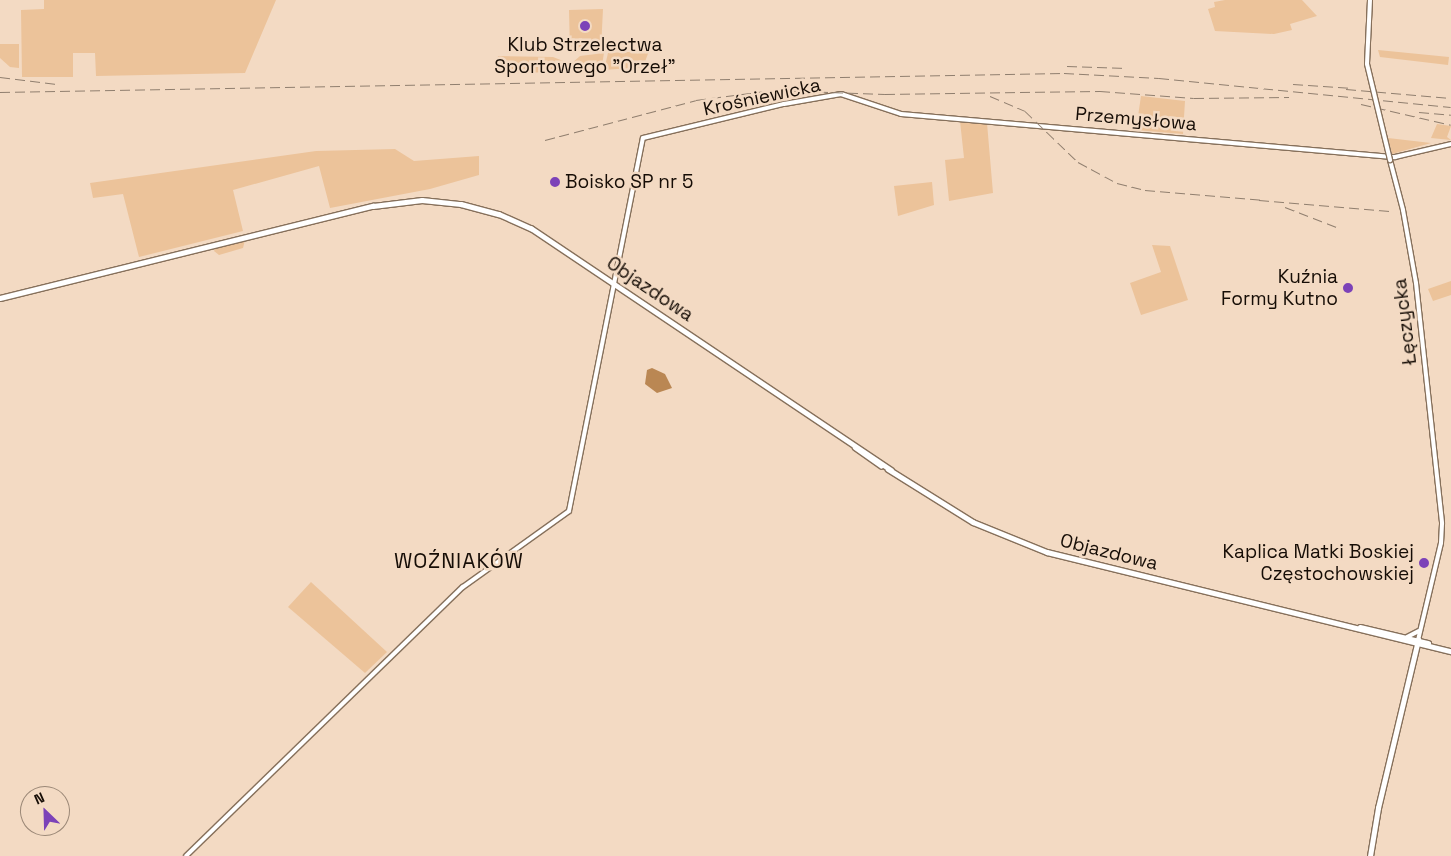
<!DOCTYPE html>
<meta charset="utf-8">
<style>
body{margin:0}
#map{position:relative;width:1451px;height:856px;overflow:hidden;background:#f3dac3;font-family:"Space Grotesk",sans-serif}
div>[style]{position:absolute}
[style*='--x']{left:calc(var(--x)*1px);top:calc(var(--y)*1px);width:calc(var(--w)*1px);rotate:calc(var(--a)*1deg)}
.green>*{inset:0;background:#ecc39a}
.water>*{inset:0;background:#ba8753}
.roads{filter:drop-shadow(1px 0 #86705b) drop-shadow(-1px 0 #86705b) drop-shadow(0 1px #86705b) drop-shadow(0 -1px #86705b)}
.secondary>*{height:4px;margin:-2px;padding:0 2px;transform-origin:2px;border-radius:2px;background:#fff}
.primary>*{height:4.5px;margin:-2.25px;padding:0 2.25px;transform-origin:2.25px;border-radius:2.25px;background:#fff}
.rail>*{height:1px;margin-top:-0.5px;transform-origin:0;background:repeating-linear-gradient(90deg,#8f7e6e 0 10px,transparent 0 15px)}
.bridges{filter:drop-shadow(1px 0 #86705b) drop-shadow(-1px 0 #86705b) drop-shadow(0 1px #86705b) drop-shadow(0 -1px #86705b)}
.secondary-bridge>*{height:4px;margin:-2px;padding:0 2px;transform-origin:2px;border-radius:2px;background:#fff}
.dots>*{width:14px;height:14px;translate:-50% -50%;box-sizing:border-box;border:2px solid #f3dac3;border-radius:50%}
span{translate:-50% -50%;white-space:nowrap;text-align:center;line-height:1.15;-webkit-text-stroke:5px #f3dac3;paint-order:stroke}
.poi-label{font-size:19px;color:#160d06}
.left{translate:0 -50%;text-align:left}
.right{translate:-100% -50%;text-align:right}
.street-label{font-size:19px;color:#160d06}
.quarter-label{font-size:21px;color:#160d06;letter-spacing:1px}
.north{position:absolute;left:20px;top:786px;width:50px;height:50px;box-sizing:border-box;background:#f3dac3;border:1px solid #9b8877;border-radius:50%;rotate:336deg;font-size:14px;font-weight:700;line-height:20px;text-align:center;color:#160d06}
.north::after{content:'';display:block;margin:auto;width:18px;height:22px;background:#7c42b8;clip-path:polygon(50% 0,100% 100%,50% 72%,0 100%)}
</style>
<div id="map">
<div class="green">
<i style="clip-path:polygon(44px 0,276px 0,245px 73px,96px 76px,95px 53px,73px 53px,73px 77px,22px 77px,21px 10px,44px 9px)"></i>
<i style="clip-path:polygon(1225px 0,1302px 0,1317px 16px,1290px 24px,1292px 30px,1274px 34px,1215px 31px,1208px 9px,1215px 7px,1214px 2px)"></i>
<i style="clip-path:polygon(603px 9px,601px 49px,570px 51px,569px 10px)"></i>
<i style="clip-path:polygon(0 44px,19px 44px,19px 68px,10px 67px,0 58px)"></i>
<i style="clip-path:polygon(1378px 50px,1449px 57px,1448px 65px,1380px 57px)"></i>
<i style="clip-path:polygon(649px 51px,643px 67px,604px 70px,608px 53px)"></i>
<i style="clip-path:polygon(604px 53px,602px 65px,579px 65px,579px 71px,496px 74px,498px 56px,553px 57px,571px 64px,580px 56px)"></i>
<i style="clip-path:polygon(1141px 96px,1185px 101px,1183px 134px,1136px 130px)"></i>
<i style="clip-path:polygon(960px 121px,987px 123px,993px 193px,949px 201px,945px 160px,964px 158px)"></i>
<i style="clip-path:polygon(1437px 124px,1451px 126px,1447px 137px,1451px 140px,1431px 138px)"></i>
<i style="clip-path:polygon(1388px 138px,1431px 143px,1392px 154px)"></i>
<i style="clip-path:polygon(395px 149px,414px 161px,479px 156px,479px 175px,430px 189px,330px 208px,319px 166px,233px 190px,243px 231px,139px 257px,123px 194px,93px 198px,90px 183px,316px 151px)"></i>
<i style="clip-path:polygon(932px 182px,934px 205px,898px 216px,894px 186px)"></i>
<i style="clip-path:polygon(245px 240px,243px 248px,219px 255px,214px 251px,216px 247px)"></i>
<i style="clip-path:polygon(1152px 245px,1170px 246px,1188px 300px,1141px 315px,1130px 283px,1161px 272px)"></i>
<i style="clip-path:polygon(1451px 281px,1451px 295px,1433px 301px,1428px 289px)"></i>
<i style="clip-path:polygon(311px 582px,387px 652px,365px 673px,288px 607px)"></i>
</div>
<div class="water">
<i style="clip-path:polygon(652px 368px,665px 374px,672px 388px,657px 393px,645px 384px,647px 370px)"></i>
</div>
<div class="roads">
<div class="secondary">
<i style="--x:1390;--y:160;--w:52;--a:75.4"></i>
<i style="--x:1403;--y:210;--w:74;--a:79.9"></i>
<i style="--x:1416;--y:283;--w:242;--a:83.8"></i>
<i style="--x:1442;--y:524;--w:19;--a:93"></i>
<i style="--x:1441;--y:543;--w:100;--a:103.3"></i>
<i style="--x:1407;--y:637;--w:13;--a:-27"></i>
<i style="--x:186;--y:856;--w:386;--a:-44.2"></i>
<i style="--x:463;--y:587;--w:130;--a:-35.6"></i>
<i style="--x:569;--y:511;--w:380;--a:-78.8"></i>
<i style="--x:643;--y:138;--w:145;--a:-13.6"></i>
<i style="--x:784;--y:104;--w:58;--a:-10"></i>
<i style="--x:841;--y:94;--w:63;--a:18.4"></i>
<i style="--x:901;--y:114;--w:496;--a:5"></i>
<i style="--x:1395;--y:157;--w:57;--a:-13.1"></i>
</div>
<div class="primary">
<i style="--x:0;--y:298;--w:384;--a:-13.9"></i>
<i style="--x:373;--y:206;--w:49;--a:-7"></i>
<i style="--x:422;--y:200;--w:39;--a:6"></i>
<i style="--x:461;--y:204;--w:39;--a:15"></i>
<i style="--x:499;--y:214;--w:35;--a:24"></i>
<i style="--x:531;--y:228;--w:434;--a:33.9"></i>
<i style="--x:855;--y:447;--w:32;--a:35"></i>
<i style="--x:888;--y:469;--w:100;--a:31.9"></i>
<i style="--x:973;--y:522;--w:80;--a:22.1"></i>
<i style="--x:1047;--y:552;--w:416;--a:13.8"></i>
<i style="--x:1360;--y:627;--w:70;--a:13.2"></i>
<i style="--x:1370;--y:856;--w:49;--a:-80.5"></i>
<i style="--x:1378;--y:808;--w:173;--a:-76.6"></i>
</div>
</div>
<div class="rail">
<i style="--x:1067;--y:66;--w:60;--a:1.9"></i>
<i style="--x:0;--y:77;--w:57;--a:7"></i>
<i style="--x:1293;--y:84;--w:60;--a:3.8"></i>
<i style="--x:1346;--y:89;--w:105;--a:4.9"></i>
<i style="--x:0;--y:92;--w:1064;--a:-1.02"></i>
<i style="--x:1064;--y:73;--w:95;--a:3"></i>
<i style="--x:1159;--y:78;--w:293;--a:5.7"></i>
<i style="--x:990;--y:96;--w:38;--a:23"></i>
<i style="--x:1025;--y:111;--w:74;--a:43.9"></i>
<i style="--x:1078;--y:162;--w:44;--a:28.3"></i>
<i style="--x:1117;--y:183;--w:29;--a:14"></i>
<i style="--x:1145;--y:190;--w:120;--a:4.8"></i>
<i style="--x:1361;--y:104;--w:92;--a:13.1"></i>
<i style="--x:1419;--y:112;--w:32;--a:5"></i>
<i style="--x:545;--y:140;--w:156;--a:-14.8"></i>
<i style="--x:696;--y:100;--w:78;--a:-7.4"></i>
<i style="--x:773;--y:90;--w:112;--a:2"></i>
<i style="--x:885;--y:94;--w:215;--a:-0.8"></i>
<i style="--x:1100;--y:91;--w:94;--a:4.3"></i>
<i style="--x:1194;--y:98;--w:95;--a:-0.6"></i>
<i style="--x:1259;--y:200;--w:131;--a:4.8"></i>
<i style="--x:1285;--y:207;--w:58;--a:21.3"></i>
</div>
<div class="bridges">
<div class="secondary-bridge">
<i style="--x:1370;--y:0;--w:64;--a:92.7"></i>
<i style="--x:1367;--y:64;--w:99;--a:76.5"></i>
</div>
</div>
<div class="dots">
<i style="left:585px;top:26px;background:#7c42b8"></i>
<i style="left:555px;top:182px;background:#7c42b8"></i>
<i style="left:1348px;top:288px;background:#7c42b8"></i>
<i style="left:1424px;top:563px;background:#7c42b8"></i>
</div>
<div class="poi-label">
<span style="left:585px;top:56px">Klub Strzelectwa<br>Sportowego "Orzeł"</span>
<span class="left" style="left:565px;top:182px">Boisko SP nr 5</span>
<span class="right" style="left:1338px;top:288px">Kuźnia<br>Formy Kutno</span>
<span class="right" style="left:1414px;top:563px">Kaplica Matki Boskiej<br>Częstochowskiej</span>
</div>
<div class="street-label">
<span style="left:762px;top:97px;rotate:-12deg">Krośniewicka</span>
<span style="left:1136px;top:119px;rotate:5deg">Przemysłowa</span>
<span style="left:650px;top:289px;rotate:34deg">Objazdowa</span>
<span style="left:1405px;top:322px;rotate:-97deg">Łęczycka</span>
<span style="left:1109px;top:552px;rotate:14deg">Objazdowa</span>
</div>
<div class="quarter-label">
<span style="left:459px;top:561px">WOŹNIAKÓW</span>
</div>
<div class="north">N</div>
</div>
